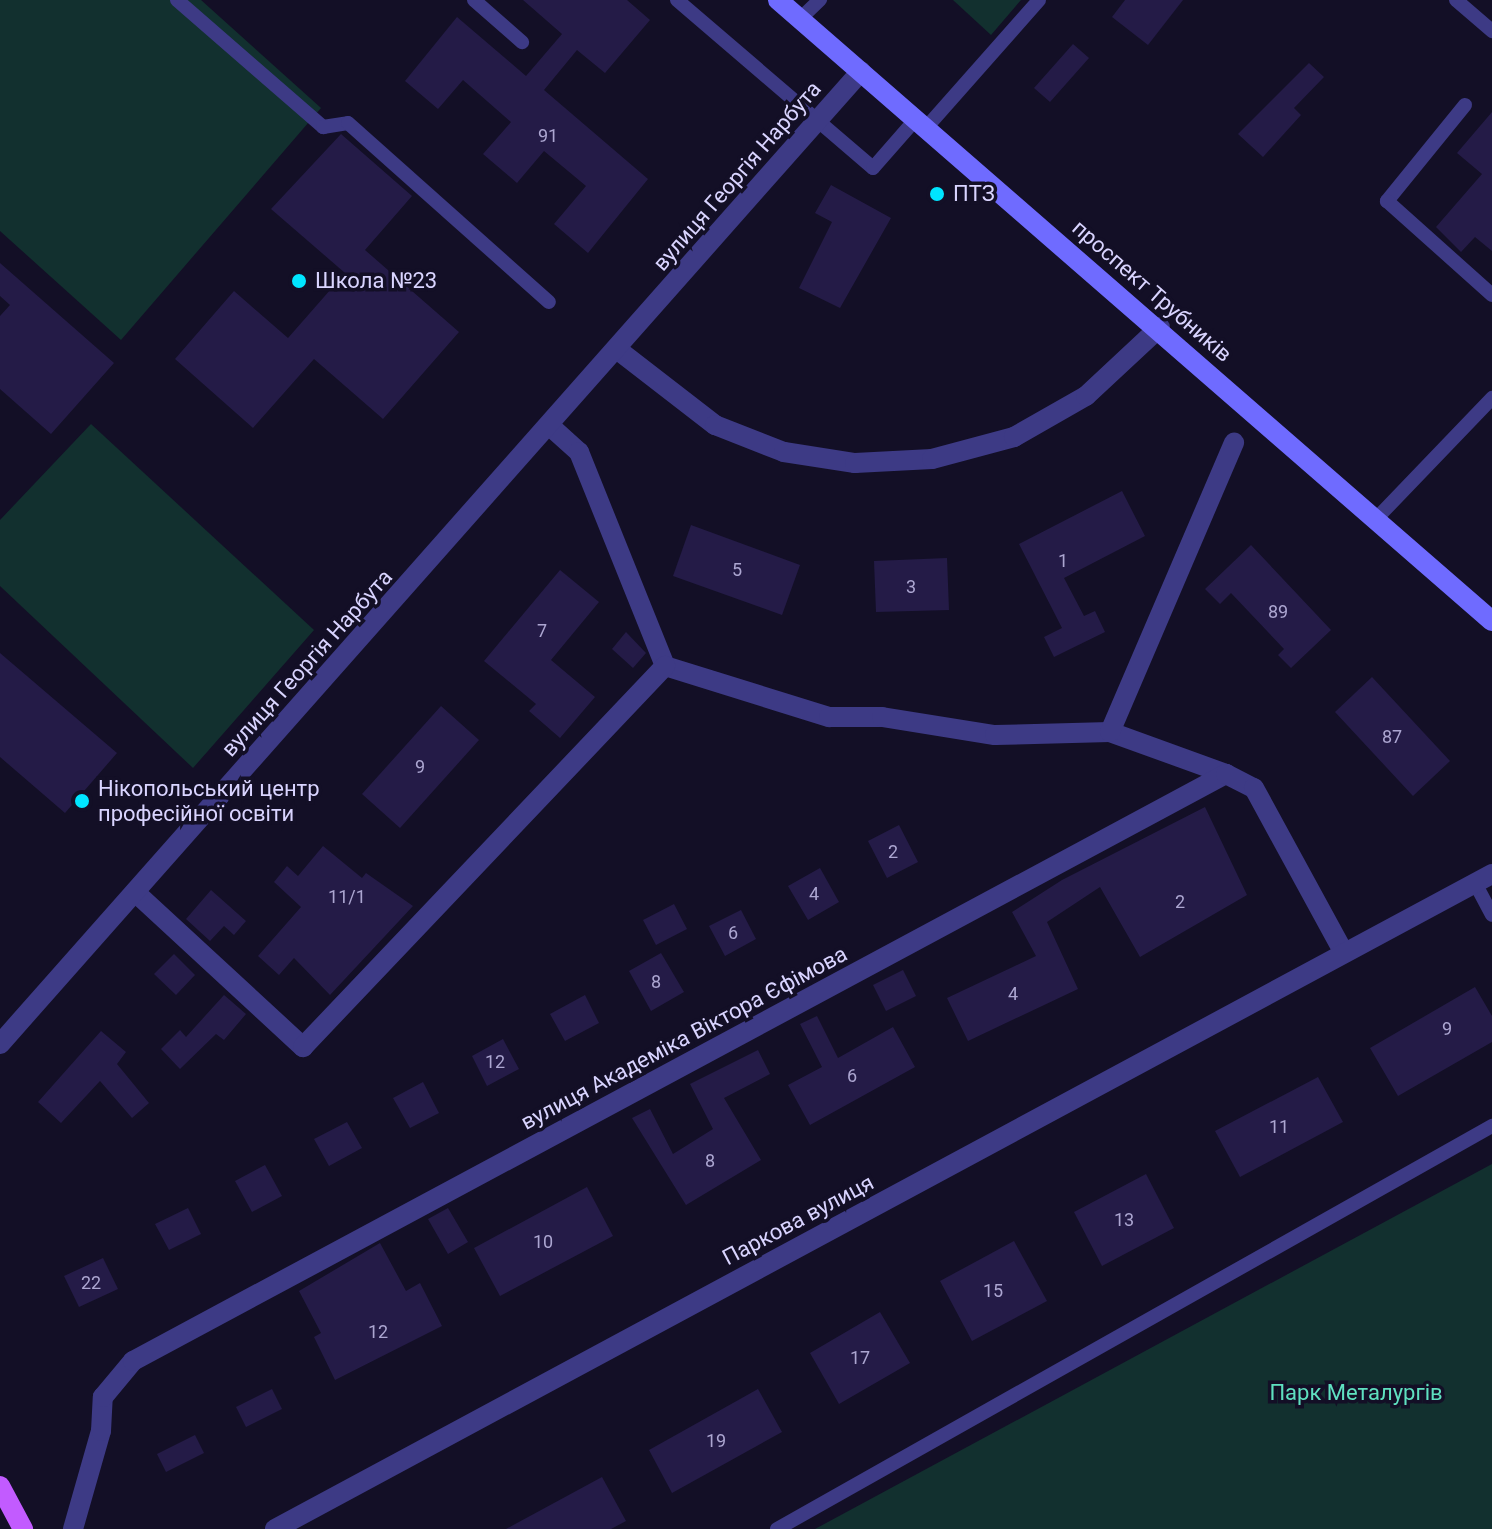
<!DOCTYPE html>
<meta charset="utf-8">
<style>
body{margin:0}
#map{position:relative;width:1492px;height:1529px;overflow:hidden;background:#130f26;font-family:Roboto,sans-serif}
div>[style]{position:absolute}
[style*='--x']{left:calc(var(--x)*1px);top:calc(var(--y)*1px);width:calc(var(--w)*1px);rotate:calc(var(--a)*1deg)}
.green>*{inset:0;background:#12302f}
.building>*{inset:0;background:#241b47}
.service>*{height:14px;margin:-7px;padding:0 7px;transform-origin:7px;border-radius:7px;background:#3d3a85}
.minor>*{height:20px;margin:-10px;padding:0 10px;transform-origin:10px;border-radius:10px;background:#3d3a85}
.tertiary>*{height:20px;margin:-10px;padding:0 10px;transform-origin:10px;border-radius:10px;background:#3d3a85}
.secondary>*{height:20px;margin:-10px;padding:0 10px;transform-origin:10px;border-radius:10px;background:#6f6bff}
.primary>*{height:20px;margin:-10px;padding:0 10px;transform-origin:10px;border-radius:10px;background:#c25bff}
.dots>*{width:22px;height:22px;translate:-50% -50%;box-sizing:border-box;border:4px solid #130f26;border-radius:50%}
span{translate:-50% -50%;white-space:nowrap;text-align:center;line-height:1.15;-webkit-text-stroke:7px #130f26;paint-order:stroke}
.number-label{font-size:18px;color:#aca6d1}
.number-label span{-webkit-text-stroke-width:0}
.street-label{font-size:22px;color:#d9d4ff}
.poi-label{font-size:22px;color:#d9d4ff}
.left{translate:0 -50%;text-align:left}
.park-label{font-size:22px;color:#5fe0c0}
</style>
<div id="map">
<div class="green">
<i style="clip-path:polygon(0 0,201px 0,321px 108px,121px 340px,0 231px)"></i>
<i style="clip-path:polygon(953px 0,1021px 0,991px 35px)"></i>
<i style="clip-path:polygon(91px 424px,314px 630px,193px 768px,0 586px,0 520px)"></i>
<i style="clip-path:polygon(1492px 1164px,1492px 1529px,815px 1529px)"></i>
</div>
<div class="building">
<i style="clip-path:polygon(523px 0,627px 0,650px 20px,605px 73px,577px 50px,544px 90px,648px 179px,588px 253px,554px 224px,586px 186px,544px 151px,517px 183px,483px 154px,511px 122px,463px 80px,438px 109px,405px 81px,457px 17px,526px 76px,562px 34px)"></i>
<i style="clip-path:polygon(1125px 0,1183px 0,1148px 45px,1112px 17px)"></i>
<i style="clip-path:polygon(1073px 44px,1089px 58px,1050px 102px,1034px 88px)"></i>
<i style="clip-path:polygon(1309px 63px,1324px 77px,1294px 108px,1301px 115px,1263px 157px,1238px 134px)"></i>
<i style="clip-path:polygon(1492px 112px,1492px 251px,1475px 237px,1461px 252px,1436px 227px,1482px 174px,1457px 153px)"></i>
<i style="clip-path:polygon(341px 134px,412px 196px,365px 250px,459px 332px,383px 419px,314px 359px,253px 428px,175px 359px,234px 291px,288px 338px,345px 273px,271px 209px)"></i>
<i style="clip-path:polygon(831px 185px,891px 218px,840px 308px,799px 288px,832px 222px,815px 213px)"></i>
<i style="clip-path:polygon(0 263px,114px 363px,51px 434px,0 389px,0 316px,10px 305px,0 296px)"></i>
<i style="clip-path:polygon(1122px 491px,1145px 536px,1064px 578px,1084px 616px,1095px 611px,1105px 632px,1054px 657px,1044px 637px,1062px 628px,1019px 544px)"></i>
<i style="clip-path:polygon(691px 525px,800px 565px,782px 615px,673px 576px)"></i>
<i style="clip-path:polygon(1251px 545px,1331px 630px,1291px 668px,1278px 655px,1284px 649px,1231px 593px,1220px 604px,1205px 589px)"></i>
<i style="clip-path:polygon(947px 558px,949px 610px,876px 612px,874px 561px)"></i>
<i style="clip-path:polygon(560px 570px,599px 602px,551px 660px,595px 697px,560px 738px,529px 711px,536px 704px,484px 661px)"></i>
<i style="clip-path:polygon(626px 632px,646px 653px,633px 668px,612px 649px)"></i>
<i style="clip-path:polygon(0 653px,117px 753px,65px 813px,0 757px)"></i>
<i style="clip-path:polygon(1372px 677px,1450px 761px,1413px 796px,1335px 712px)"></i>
<i style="clip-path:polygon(441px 706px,479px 740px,400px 828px,362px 794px)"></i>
<i style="clip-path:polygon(1205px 807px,1247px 895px,1140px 957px,1100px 887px,1047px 922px,1078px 989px,968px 1041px,947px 998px,1036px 956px,1012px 912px,1062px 880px)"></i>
<i style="clip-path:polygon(899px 825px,918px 862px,887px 878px,868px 841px)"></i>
<i style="clip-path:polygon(323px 846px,362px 878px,366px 873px,413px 906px,330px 995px,294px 958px,279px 975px,258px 956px,301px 907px,274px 882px,287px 866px,298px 876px)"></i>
<i style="clip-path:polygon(820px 868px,839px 902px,808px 920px,788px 886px)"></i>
<i style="clip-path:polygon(211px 890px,246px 921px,234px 935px,224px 926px,210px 941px,186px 919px)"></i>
<i style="clip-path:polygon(674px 904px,687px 929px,656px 945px,643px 920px)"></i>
<i style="clip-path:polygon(741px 910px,756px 939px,725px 956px,709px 926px)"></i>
<i style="clip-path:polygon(661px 953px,684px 992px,651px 1011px,629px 971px)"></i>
<i style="clip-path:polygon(174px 954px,195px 975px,176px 995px,154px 974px)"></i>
<i style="clip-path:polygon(903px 970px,916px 996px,886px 1011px,873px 985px)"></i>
<i style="clip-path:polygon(1475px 987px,1492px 1016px,1492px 1042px,1398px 1096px,1370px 1048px)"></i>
<i style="clip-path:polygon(224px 995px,246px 1014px,224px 1040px,216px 1034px,180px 1069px,161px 1049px,180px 1030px,186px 1037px)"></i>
<i style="clip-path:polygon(585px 995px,599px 1023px,565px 1041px,550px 1014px)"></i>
<i style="clip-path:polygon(817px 1016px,838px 1058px,893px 1027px,915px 1067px,810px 1125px,788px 1085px,822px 1067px,800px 1024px)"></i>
<i style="clip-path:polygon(101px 1031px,126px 1052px,117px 1064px,149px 1103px,132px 1118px,100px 1081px,61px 1123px,38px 1102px)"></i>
<i style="clip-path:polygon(503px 1039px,519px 1069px,487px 1086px,472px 1056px)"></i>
<i style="clip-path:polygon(758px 1050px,770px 1074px,724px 1098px,761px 1160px,686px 1205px,632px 1118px,650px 1109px,673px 1154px,713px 1129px,690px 1084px)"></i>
<i style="clip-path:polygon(1318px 1077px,1343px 1122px,1240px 1177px,1215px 1131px)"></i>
<i style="clip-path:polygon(423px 1082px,439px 1113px,410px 1128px,393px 1098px)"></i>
<i style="clip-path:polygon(347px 1122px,362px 1148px,329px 1166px,314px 1139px)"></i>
<i style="clip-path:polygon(265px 1165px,282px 1196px,252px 1212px,235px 1181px)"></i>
<i style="clip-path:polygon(1146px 1174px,1174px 1228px,1102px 1266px,1074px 1212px)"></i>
<i style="clip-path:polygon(587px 1187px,613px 1236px,500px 1296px,474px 1248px)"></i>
<i style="clip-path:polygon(188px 1208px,201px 1234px,169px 1250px,155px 1224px)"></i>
<i style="clip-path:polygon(448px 1208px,468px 1242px,448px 1254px,428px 1219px)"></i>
<i style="clip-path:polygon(1014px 1241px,1047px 1301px,972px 1341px,940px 1281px)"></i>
<i style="clip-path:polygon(380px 1243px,406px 1291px,420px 1283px,442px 1326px,335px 1380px,314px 1337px,321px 1333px,299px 1291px)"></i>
<i style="clip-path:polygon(103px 1258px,118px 1289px,79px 1307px,64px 1276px)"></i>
<i style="clip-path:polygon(880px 1312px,910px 1363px,839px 1404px,810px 1353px)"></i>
<i style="clip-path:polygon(272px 1389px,282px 1409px,246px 1427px,236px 1407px)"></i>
<i style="clip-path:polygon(758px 1389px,782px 1432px,672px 1493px,649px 1450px)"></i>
<i style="clip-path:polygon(195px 1435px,204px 1453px,166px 1472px,157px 1454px)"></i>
<i style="clip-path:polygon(602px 1477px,626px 1521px,611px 1529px,506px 1529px)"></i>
</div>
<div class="service">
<i style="--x:177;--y:0;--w:194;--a:41"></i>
<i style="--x:323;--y:127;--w:25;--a:-9"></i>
<i style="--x:348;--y:123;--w:269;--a:41.7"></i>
<i style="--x:474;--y:0;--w:64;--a:41.2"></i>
<i style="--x:677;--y:0;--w:258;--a:40.6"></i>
<i style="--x:873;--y:168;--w:64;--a:-48.8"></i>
<i style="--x:1456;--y:0;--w:48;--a:40.7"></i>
<i style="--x:800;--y:19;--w:28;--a:-44"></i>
<i style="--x:1465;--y:105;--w:124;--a:129.1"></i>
<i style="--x:1387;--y:201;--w:141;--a:41.8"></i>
<i style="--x:925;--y:129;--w:172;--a:-48.5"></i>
<i style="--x:1376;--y:519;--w:168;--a:-46.2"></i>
<i style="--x:1475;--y:883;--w:36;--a:62"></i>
<i style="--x:777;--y:1529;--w:821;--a:-29.41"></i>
</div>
<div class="minor">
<i style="--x:618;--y:350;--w:123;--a:37.7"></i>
<i style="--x:715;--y:425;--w:74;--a:21.4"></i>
<i style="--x:784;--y:452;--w:72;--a:8.8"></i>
<i style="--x:855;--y:463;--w:77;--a:-3"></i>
<i style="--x:932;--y:459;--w:85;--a:-15"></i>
<i style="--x:1014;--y:437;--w:83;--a:-29.7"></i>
<i style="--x:1086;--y:396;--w:101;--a:-43"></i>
<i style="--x:550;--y:426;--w:39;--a:42"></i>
<i style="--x:579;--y:452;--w:231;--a:68.1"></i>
<i style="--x:665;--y:666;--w:172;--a:17.3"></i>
<i style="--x:829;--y:717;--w:53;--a:0"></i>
<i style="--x:882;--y:717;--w:114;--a:9.1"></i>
<i style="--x:995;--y:735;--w:115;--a:-1.5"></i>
<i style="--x:1110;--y:732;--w:123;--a:19.9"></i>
<i style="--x:1110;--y:732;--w:315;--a:-66.8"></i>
<i style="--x:135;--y:892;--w:229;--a:42.7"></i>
<i style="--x:303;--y:1047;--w:526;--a:-46.46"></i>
<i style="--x:73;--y:1529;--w:102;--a:-74.1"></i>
<i style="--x:101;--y:1431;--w:34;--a:-87"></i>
<i style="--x:103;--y:1397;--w:47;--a:-50.2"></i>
<i style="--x:133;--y:1361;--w:1241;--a:-28.24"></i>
<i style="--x:1226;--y:774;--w:31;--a:27"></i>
<i style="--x:1254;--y:788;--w:188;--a:61.4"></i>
<i style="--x:275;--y:1529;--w:1382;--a:-28.29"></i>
</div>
<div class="tertiary">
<i style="--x:0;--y:1044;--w:1299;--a:-48.49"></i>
</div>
<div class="secondary">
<i style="--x:778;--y:0;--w:946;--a:41.02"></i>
</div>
<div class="primary">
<i style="--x:0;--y:1486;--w:49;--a:61.9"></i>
</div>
<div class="dots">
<i style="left:937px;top:194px;background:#00e5ff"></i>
<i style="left:299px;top:281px;background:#00e5ff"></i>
<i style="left:82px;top:801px;background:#00e5ff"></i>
</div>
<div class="number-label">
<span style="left:548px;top:136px">91</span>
<span style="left:1063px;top:561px">1</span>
<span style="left:737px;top:570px">5</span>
<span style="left:911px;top:587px">3</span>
<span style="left:1278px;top:612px">89</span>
<span style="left:542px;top:631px">7</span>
<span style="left:1392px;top:737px">87</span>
<span style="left:420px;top:767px">9</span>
<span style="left:893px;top:852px">2</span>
<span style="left:814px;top:894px">4</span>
<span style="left:347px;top:897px">11/1</span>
<span style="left:1180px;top:902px">2</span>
<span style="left:733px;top:933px">6</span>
<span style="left:656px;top:982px">8</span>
<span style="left:1013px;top:994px">4</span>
<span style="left:1447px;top:1029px">9</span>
<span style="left:495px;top:1062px">12</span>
<span style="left:852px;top:1076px">6</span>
<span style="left:1279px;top:1127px">11</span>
<span style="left:710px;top:1161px">8</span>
<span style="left:1124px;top:1220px">13</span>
<span style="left:543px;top:1242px">10</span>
<span style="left:91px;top:1283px">22</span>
<span style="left:993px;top:1291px">15</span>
<span style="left:378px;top:1332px">12</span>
<span style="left:860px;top:1358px">17</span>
<span style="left:716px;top:1441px">19</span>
</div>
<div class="street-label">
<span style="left:737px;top:176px;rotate:-49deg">вулиця Георгія Нарбута</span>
<span style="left:1152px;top:291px;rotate:41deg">проспект Трубників</span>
<span style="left:307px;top:663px;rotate:-48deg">вулиця Георгія Нарбута</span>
<span style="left:684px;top:1038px;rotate:-28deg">вулиця Академіка Віктора Єфімова</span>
<span style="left:798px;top:1220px;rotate:-28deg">Паркова вулиця</span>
</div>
<div class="poi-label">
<span class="left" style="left:953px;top:194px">ПТЗ</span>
<span class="left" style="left:315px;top:281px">Школа №23</span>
<span class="left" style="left:98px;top:801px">Нікопольський центр<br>професійної освіти</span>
</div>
<div class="park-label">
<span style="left:1356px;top:1393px">Парк Металургів</span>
</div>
</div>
